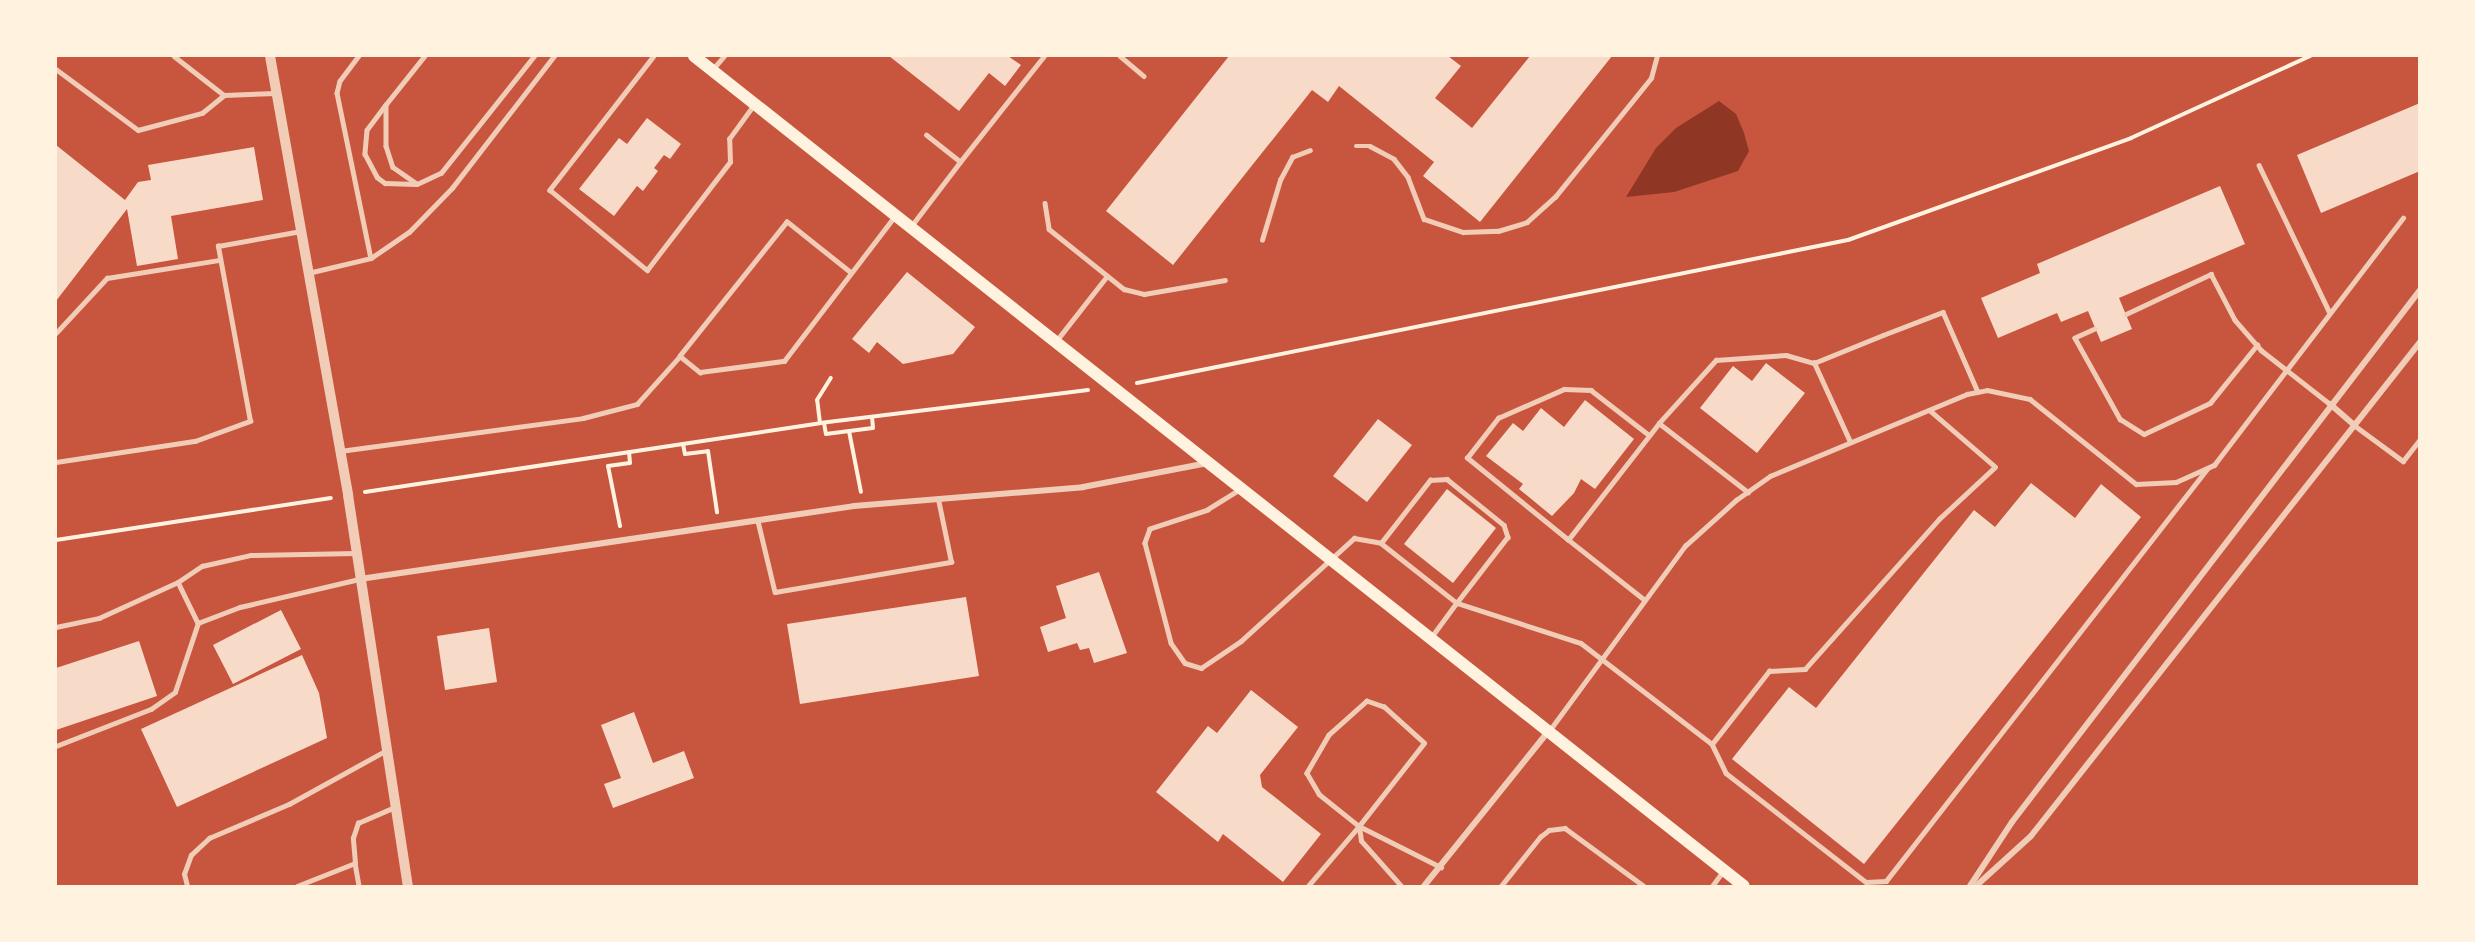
<!DOCTYPE html>
<style>
body{margin:0}
#map{position:relative;width:2475px;height:942px;overflow:hidden;background:#c8553d;font-family:Mulish,sans-serif}
div>[style]{position:absolute}
[style*='--x']{left:calc(var(--x)*1px);top:calc(var(--y)*1px);width:calc(var(--w)*1px);rotate:calc(var(--a)*1deg)}
.water>*{inset:0;background:#8f3625}
.building>*{inset:0;background:#f7dbc8}
.path>*{height:4px;margin:-2px;padding:0 2px;transform-origin:2px;border-radius:2px;background:#fff3e0}
.service>*{height:4.5px;margin:-2.25px;padding:0 2.25px;transform-origin:2.25px;border-radius:2.25px;background:#f1ccb7}
.minor>*{height:6px;margin:-3px;padding:0 3px;transform-origin:3px;border-radius:3px;background:#f1ccb7}
.tertiary>*{height:10px;margin:-5px;padding:0 5px;transform-origin:5px;border-radius:5px;background:#f1ccb7}
.secondary>*{height:12px;margin:-6px;padding:0 6px;transform-origin:6px;border-radius:6px;background:#fff3e0}
span{translate:-50% -50%;white-space:nowrap;text-align:center;line-height:1.15;-webkit-text-stroke:4.5px #fff3e0;paint-order:stroke}
.frame{position:absolute;inset:0;border:57px solid #fff3e0;pointer-events:none}
</style>
<div id="map">
<div class="water">
<i style="clip-path:polygon(1719px 101px,1736px 114px,1744px 133px,1749px 151px,1738px 171px,1674px 192px,1626px 197px,1656px 148px,1676px 128px)"></i>
</div>
<div class="building">
<i style="clip-path:polygon(889px 56px,1008px 56px,1021px 65px,1005px 86px,989px 73px,959px 111px)"></i>
<i style="clip-path:polygon(1229px 56px,1448px 56px,1461px 66px,1435px 98px,1472px 128px,1530px 56px,1612px 56px,1480px 222px,1423px 176px,1434px 162px,1339px 86px,1328px 102px,1312px 90px,1173px 265px,1106px 211px)"></i>
<i style="clip-path:polygon(2420px 103px,2420px 171px,2321px 213px,2297px 155px)"></i>
<i style="clip-path:polygon(647px 118px,681px 144px,670px 159px,664px 155px,654px 168px,658px 171px,643px 191px,637px 186px,614px 216px,579px 189px,619px 138px,627px 144px)"></i>
<i style="clip-path:polygon(56px 145px,125px 200px,138px 182px,151px 180px,148px 165px,254px 147px,263px 200px,171px 216px,178px 259px,137px 266px,127px 209px,56px 301px)"></i>
<i style="clip-path:polygon(2220px 186px,2245px 244px,2119px 298px,2132px 329px,2101px 342px,2088px 311px,2061px 322px,2057px 313px,1998px 338px,1981px 298px,2040px 273px,2037px 264px)"></i>
<i style="clip-path:polygon(907px 272px,975px 327px,953px 354px,903px 364px,877px 342px,869px 353px,852px 339px)"></i>
<i style="clip-path:polygon(1766px 363px,1805px 393px,1757px 453px,1700px 408px,1733px 366px,1752px 381px)"></i>
<i style="clip-path:polygon(1585px 400px,1634px 439px,1595px 489px,1581px 479px,1574px 493px,1552px 516px,1519px 489px,1523px 484px,1486px 456px,1513px 423px,1523px 431px,1541px 408px,1564px 427px)"></i>
<i style="clip-path:polygon(1378px 419px,1412px 445px,1367px 502px,1333px 476px)"></i>
<i style="clip-path:polygon(2031px 483px,2075px 518px,2101px 484px,2141px 517px,1864px 864px,1732px 759px,1789px 687px,1816px 708px,1974px 510px,1995px 527px)"></i>
<i style="clip-path:polygon(1447px 489px,1496px 528px,1453px 583px,1404px 544px)"></i>
<i style="clip-path:polygon(1099px 572px,1127px 653px,1094px 663px,1089px 648px,1080px 650px,1077px 643px,1048px 652px,1040px 627px,1066px 618px,1056px 586px)"></i>
<i style="clip-path:polygon(966px 597px,979px 676px,800px 704px,787px 624px)"></i>
<i style="clip-path:polygon(281px 610px,301px 649px,233px 684px,213px 645px)"></i>
<i style="clip-path:polygon(489px 628px,497px 682px,445px 690px,437px 636px)"></i>
<i style="clip-path:polygon(139px 641px,157px 696px,56px 730px,56px 668px)"></i>
<i style="clip-path:polygon(302px 655px,319px 693px,327px 738px,177px 807px,141px 729px)"></i>
<i style="clip-path:polygon(1251px 690px,1298px 727px,1260px 775px,1262px 787px,1321px 834px,1283px 882px,1223px 834px,1218px 842px,1156px 792px,1208px 726px,1217px 733px)"></i>
<i style="clip-path:polygon(634px 712px,653px 763px,684px 751px,694px 778px,613px 808px,604px 784px,621px 778px,601px 725px)"></i>
</div>
<div class="path">
<i style="--x:1137;--y:383;--w:725;--a:-11.37"></i>
<i style="--x:1848;--y:240;--w:301;--a:-19.8"></i>
<i style="--x:2131;--y:138;--w:197;--a:-24.6"></i>
<i style="--x:820;--y:423;--w:23;--a:-97"></i>
<i style="--x:817;--y:400;--w:26;--a:-58"></i>
<i style="--x:824;--y:423;--w:11;--a:80"></i>
<i style="--x:826;--y:434;--w:47;--a:-7.3"></i>
<i style="--x:873;--y:428;--w:11;--a:-95"></i>
<i style="--x:849;--y:431;--w:62;--a:78.9"></i>
<i style="--x:683;--y:444;--w:10;--a:79"></i>
<i style="--x:685;--y:454;--w:23;--a:-7"></i>
<i style="--x:708;--y:451;--w:62;--a:81.6"></i>
<i style="--x:365;--y:492;--w:460;--a:-8.6"></i>
<i style="--x:820;--y:423;--w:270;--a:-7"></i>
<i style="--x:620;--y:526;--w:61;--a:-101.3"></i>
<i style="--x:608;--y:466;--w:22;--a:-8"></i>
<i style="--x:630;--y:463;--w:11;--a:-95"></i>
<i style="--x:56;--y:540;--w:278;--a:-8.7"></i>
</div>
<div class="service">
<i style="--x:174;--y:56;--w:63;--a:38"></i>
<i style="--x:359;--y:56;--w:31;--a:127"></i>
<i style="--x:340;--y:81;--w:12;--a:104"></i>
<i style="--x:337;--y:93;--w:168;--a:78.4"></i>
<i style="--x:425;--y:56;--w:63;--a:128.5"></i>
<i style="--x:386;--y:105;--w:41;--a:90"></i>
<i style="--x:386;--y:146;--w:22;--a:72"></i>
<i style="--x:393;--y:167;--w:29;--a:35"></i>
<i style="--x:417;--y:184;--w:26;--a:-25"></i>
<i style="--x:441;--y:173;--w:149;--a:-51.5"></i>
<i style="--x:654;--y:56;--w:170;--a:127.8"></i>
<i style="--x:550;--y:190;--w:126;--a:39.5"></i>
<i style="--x:647;--y:270;--w:136;--a:-52.5"></i>
<i style="--x:730;--y:162;--w:23;--a:-92"></i>
<i style="--x:729;--y:139;--w:41;--a:-54"></i>
<i style="--x:1120;--y:56;--w:31;--a:40"></i>
<i style="--x:56;--y:69;--w:102;--a:36.6"></i>
<i style="--x:138;--y:130;--w:66;--a:-14.9"></i>
<i style="--x:202;--y:113;--w:28;--a:-39"></i>
<i style="--x:224;--y:95;--w:52;--a:-2.2"></i>
<i style="--x:712;--y:70;--w:18;--a:-49"></i>
<i style="--x:386;--y:105;--w:31;--a:127"></i>
<i style="--x:367;--y:130;--w:24;--a:95"></i>
<i style="--x:365;--y:154;--w:26;--a:62"></i>
<i style="--x:377;--y:177;--w:10;--a:37"></i>
<i style="--x:385;--y:183;--w:30;--a:2"></i>
<i style="--x:1356;--y:146;--w:14;--a:0"></i>
<i style="--x:1370;--y:146;--w:27;--a:28"></i>
<i style="--x:1394;--y:159;--w:23;--a:52"></i>
<i style="--x:1408;--y:177;--w:45;--a:69.1"></i>
<i style="--x:1424;--y:219;--w:41;--a:18.4"></i>
<i style="--x:1463;--y:232;--w:35;--a:-2"></i>
<i style="--x:1498;--y:231;--w:30;--a:-17"></i>
<i style="--x:1527;--y:222;--w:38;--a:-42"></i>
<i style="--x:1555;--y:197;--w:153;--a:-51.1"></i>
<i style="--x:1651;--y:78;--w:23;--a:-75"></i>
<i style="--x:960;--y:162;--w:135;--a:-51.6"></i>
<i style="--x:2259;--y:165;--w:162;--a:64.4"></i>
<i style="--x:1045;--y:203;--w:26;--a:81"></i>
<i style="--x:1049;--y:229;--w:96;--a:38.7"></i>
<i style="--x:1124;--y:289;--w:21;--a:14"></i>
<i style="--x:1144;--y:294;--w:82;--a:-9.8"></i>
<i style="--x:912;--y:225;--w:79;--a:-52.7"></i>
<i style="--x:960;--y:162;--w:43;--a:-141.5"></i>
<i style="--x:1262;--y:240;--w:63;--a:-73.3"></i>
<i style="--x:1280;--y:180;--w:26;--a:-62"></i>
<i style="--x:1292;--y:157;--w:19;--a:-21"></i>
<i style="--x:308;--y:273;--w:65;--a:-13.4"></i>
<i style="--x:371;--y:258;--w:46;--a:-34.4"></i>
<i style="--x:409;--y:232;--w:62;--a:-45.7"></i>
<i style="--x:452;--y:188;--w:167;--a:-52.3"></i>
<i style="--x:851;--y:273;--w:82;--a:-141.4"></i>
<i style="--x:787;--y:222;--w:171;--a:128.6"></i>
<i style="--x:680;--y:356;--w:26;--a:39"></i>
<i style="--x:700;--y:372;--w:85;--a:-7.5"></i>
<i style="--x:784;--y:361;--w:183;--a:-52.6"></i>
<i style="--x:2126;--y:314;--w:94;--a:-25.2"></i>
<i style="--x:2211;--y:274;--w:52;--a:62.4"></i>
<i style="--x:2235;--y:320;--w:40;--a:49"></i>
<i style="--x:2261;--y:350;--w:88;--a:38"></i>
<i style="--x:2095;--y:329;--w:22;--a:156"></i>
<i style="--x:2075;--y:338;--w:93;--a:60.9"></i>
<i style="--x:2120;--y:419;--w:28;--a:32"></i>
<i style="--x:2144;--y:434;--w:73;--a:-25.2"></i>
<i style="--x:2210;--y:403;--w:75;--a:-51"></i>
<i style="--x:56;--y:333;--w:75;--a:-47.2"></i>
<i style="--x:107;--y:278;--w:114;--a:-9.1"></i>
<i style="--x:1057;--y:340;--w:81;--a:-52"></i>
<i style="--x:1659;--y:423;--w:85;--a:-47.9"></i>
<i style="--x:1716;--y:360;--w:70;--a:-4.1"></i>
<i style="--x:1786;--y:355;--w:29;--a:16"></i>
<i style="--x:2354;--y:425;--w:61;--a:36.3"></i>
<i style="--x:2403;--y:461;--w:28;--a:-52"></i>
<i style="--x:1850;--y:442;--w:87;--a:-114.5"></i>
<i style="--x:1814;--y:363;--w:74;--a:-22.1"></i>
<i style="--x:1883;--y:335;--w:64;--a:-21"></i>
<i style="--x:1943;--y:312;--w:87;--a:66.4"></i>
<i style="--x:340;--y:451;--w:245;--a:-7.7"></i>
<i style="--x:583;--y:418;--w:56;--a:-14.5"></i>
<i style="--x:637;--y:404;--w:64;--a:-48.1"></i>
<i style="--x:56;--y:462;--w:141;--a:-8.6"></i>
<i style="--x:195;--y:441;--w:59;--a:-20"></i>
<i style="--x:250;--y:421;--w:178;--a:-100.4"></i>
<i style="--x:218;--y:246;--w:84;--a:-10.2"></i>
<i style="--x:1241;--y:489;--w:39;--a:148"></i>
<i style="--x:1208;--y:510;--w:61;--a:161.9"></i>
<i style="--x:1150;--y:529;--w:15;--a:110"></i>
<i style="--x:1145;--y:543;--w:103;--a:75.4"></i>
<i style="--x:1171;--y:643;--w:24;--a:55"></i>
<i style="--x:1185;--y:663;--w:17;--a:17"></i>
<i style="--x:1201;--y:668;--w:48;--a:-34"></i>
<i style="--x:1241;--y:641;--w:153;--a:-42.3"></i>
<i style="--x:1354;--y:538;--w:27;--a:10"></i>
<i style="--x:1381;--y:543;--w:97;--a:38.3"></i>
<i style="--x:1457;--y:603;--w:42;--a:126.3"></i>
<i style="--x:758;--y:521;--w:73;--a:76.5"></i>
<i style="--x:775;--y:592;--w:179;--a:-9.7"></i>
<i style="--x:951;--y:562;--w:64;--a:-101.7"></i>
<i style="--x:1568;--y:540;--w:130;--a:-140.9"></i>
<i style="--x:1467;--y:458;--w:51;--a:-52.2"></i>
<i style="--x:1498;--y:418;--w:72;--a:-23.7"></i>
<i style="--x:1564;--y:389;--w:27;--a:2"></i>
<i style="--x:1591;--y:390;--w:73;--a:37.8"></i>
<i style="--x:1381;--y:543;--w:80;--a:-52.1"></i>
<i style="--x:1430;--y:480;--w:17;--a:-3"></i>
<i style="--x:1447;--y:479;--w:73;--a:38.9"></i>
<i style="--x:1504;--y:525;--w:13;--a:72"></i>
<i style="--x:1508;--y:537;--w:83;--a:127.7"></i>
<i style="--x:1457;--y:603;--w:130;--a:17.9"></i>
<i style="--x:1581;--y:643;--w:165;--a:37.6"></i>
<i style="--x:1712;--y:744;--w:32;--a:64"></i>
<i style="--x:1726;--y:773;--w:177;--a:37.9"></i>
<i style="--x:1866;--y:882;--w:20;--a:-3"></i>
<i style="--x:1886;--y:881;--w:522;--a:-52.08"></i>
<i style="--x:178;--y:582;--w:46;--a:64"></i>
<i style="--x:1644;--y:600;--w:97;--a:-141.7"></i>
<i style="--x:1568;--y:540;--w:148;--a:-52.1"></i>
<i style="--x:1659;--y:423;--w:113;--a:37.8"></i>
<i style="--x:56;--y:627;--w:44;--a:-11.8"></i>
<i style="--x:99;--y:618;--w:87;--a:-24.5"></i>
<i style="--x:178;--y:582;--w:29;--a:-34"></i>
<i style="--x:202;--y:566;--w:50;--a:-12.7"></i>
<i style="--x:251;--y:555;--w:104;--a:-1.1"></i>
<i style="--x:1549;--y:731;--w:230;--a:-53.7"></i>
<i style="--x:1685;--y:546;--w:69;--a:-42"></i>
<i style="--x:1736;--y:500;--w:42;--a:-35.2"></i>
<i style="--x:1770;--y:476;--w:213;--a:-22.6"></i>
<i style="--x:1967;--y:394;--w:20;--a:-11"></i>
<i style="--x:1987;--y:390;--w:44;--a:11.8"></i>
<i style="--x:2030;--y:399;--w:136;--a:38.7"></i>
<i style="--x:2136;--y:484;--w:40;--a:-2.9"></i>
<i style="--x:2176;--y:482;--w:42;--a:-24.1"></i>
<i style="--x:2214;--y:465;--w:311;--a:-52.6"></i>
<i style="--x:1712;--y:744;--w:93;--a:-52"></i>
<i style="--x:1769;--y:671;--w:36;--a:-3"></i>
<i style="--x:1805;--y:669;--w:201;--a:-48.2"></i>
<i style="--x:1939;--y:519;--w:76;--a:-42.9"></i>
<i style="--x:1995;--y:467;--w:86;--a:-139.3"></i>
<i style="--x:56;--y:746;--w:102;--a:-21.3"></i>
<i style="--x:151;--y:709;--w:29;--a:-35"></i>
<i style="--x:175;--y:692;--w:73;--a:-71.6"></i>
<i style="--x:198;--y:623;--w:45;--a:-20.9"></i>
<i style="--x:240;--y:607;--w:122;--a:-13.2"></i>
<i style="--x:355;--y:863;--w:25;--a:-95"></i>
<i style="--x:353;--y:838;--w:16;--a:-72"></i>
<i style="--x:358;--y:823;--w:40;--a:-23.4"></i>
<i style="--x:187;--y:886;--w:12;--a:-104"></i>
<i style="--x:184;--y:874;--w:20;--a:-70"></i>
<i style="--x:191;--y:855;--w:25;--a:-43"></i>
<i style="--x:209;--y:838;--w:87;--a:-23"></i>
<i style="--x:289;--y:804;--w:112;--a:-28.9"></i>
<i style="--x:297;--y:886;--w:62;--a:-21.6"></i>
<i style="--x:355;--y:863;--w:23;--a:80"></i>
<i style="--x:1308;--y:886;--w:79;--a:-49.6"></i>
<i style="--x:1359;--y:826;--w:105;--a:-51.9"></i>
<i style="--x:1424;--y:743;--w:54;--a:-138"></i>
<i style="--x:1384;--y:707;--w:18;--a:-161"></i>
<i style="--x:1367;--y:701;--w:51;--a:138.2"></i>
<i style="--x:1329;--y:735;--w:44;--a:120.1"></i>
<i style="--x:1307;--y:773;--w:24;--a:60"></i>
<i style="--x:1319;--y:794;--w:51;--a:38.7"></i>
<i style="--x:1401;--y:886;--w:60;--a:-131.6"></i>
<i style="--x:1361;--y:841;--w:15;--a:-98"></i>
<i style="--x:1359;--y:826;--w:92;--a:26.6"></i>
<i style="--x:1501;--y:886;--w:63;--a:-51.5"></i>
<i style="--x:1540;--y:837;--w:11;--a:-38"></i>
<i style="--x:1549;--y:830;--w:16;--a:-7"></i>
<i style="--x:1565;--y:828;--w:98;--a:36.3"></i>
<i style="--x:1712;--y:886;--w:20;--a:-53"></i>
</div>
<div class="minor">
<i style="--x:2330;--y:404;--w:32;--a:41"></i>
<i style="--x:360;--y:579;--w:499;--a:-8.4"></i>
<i style="--x:854;--y:506;--w:230;--a:-4.7"></i>
<i style="--x:1083;--y:487;--w:127;--a:-10.9"></i>
<i style="--x:1424;--y:886;--w:196;--a:-51.2"></i>
<i style="--x:1970;--y:886;--w:77;--a:-56.7"></i>
<i style="--x:2012;--y:822;--w:670;--a:-52.51"></i>
<i style="--x:1976;--y:886;--w:74;--a:-42.3"></i>
<i style="--x:2031;--y:836;--w:629;--a:-51.78"></i>
</div>
<div class="tertiary">
<i style="--x:270;--y:56;--w:446;--a:79.9"></i>
<i style="--x:348;--y:495;--w:396;--a:81.3"></i>
</div>
<div class="secondary">
<i style="--x:694;--y:56;--w:1338;--a:38.33"></i>
</div>
<div class="frame"></div>
</div>
